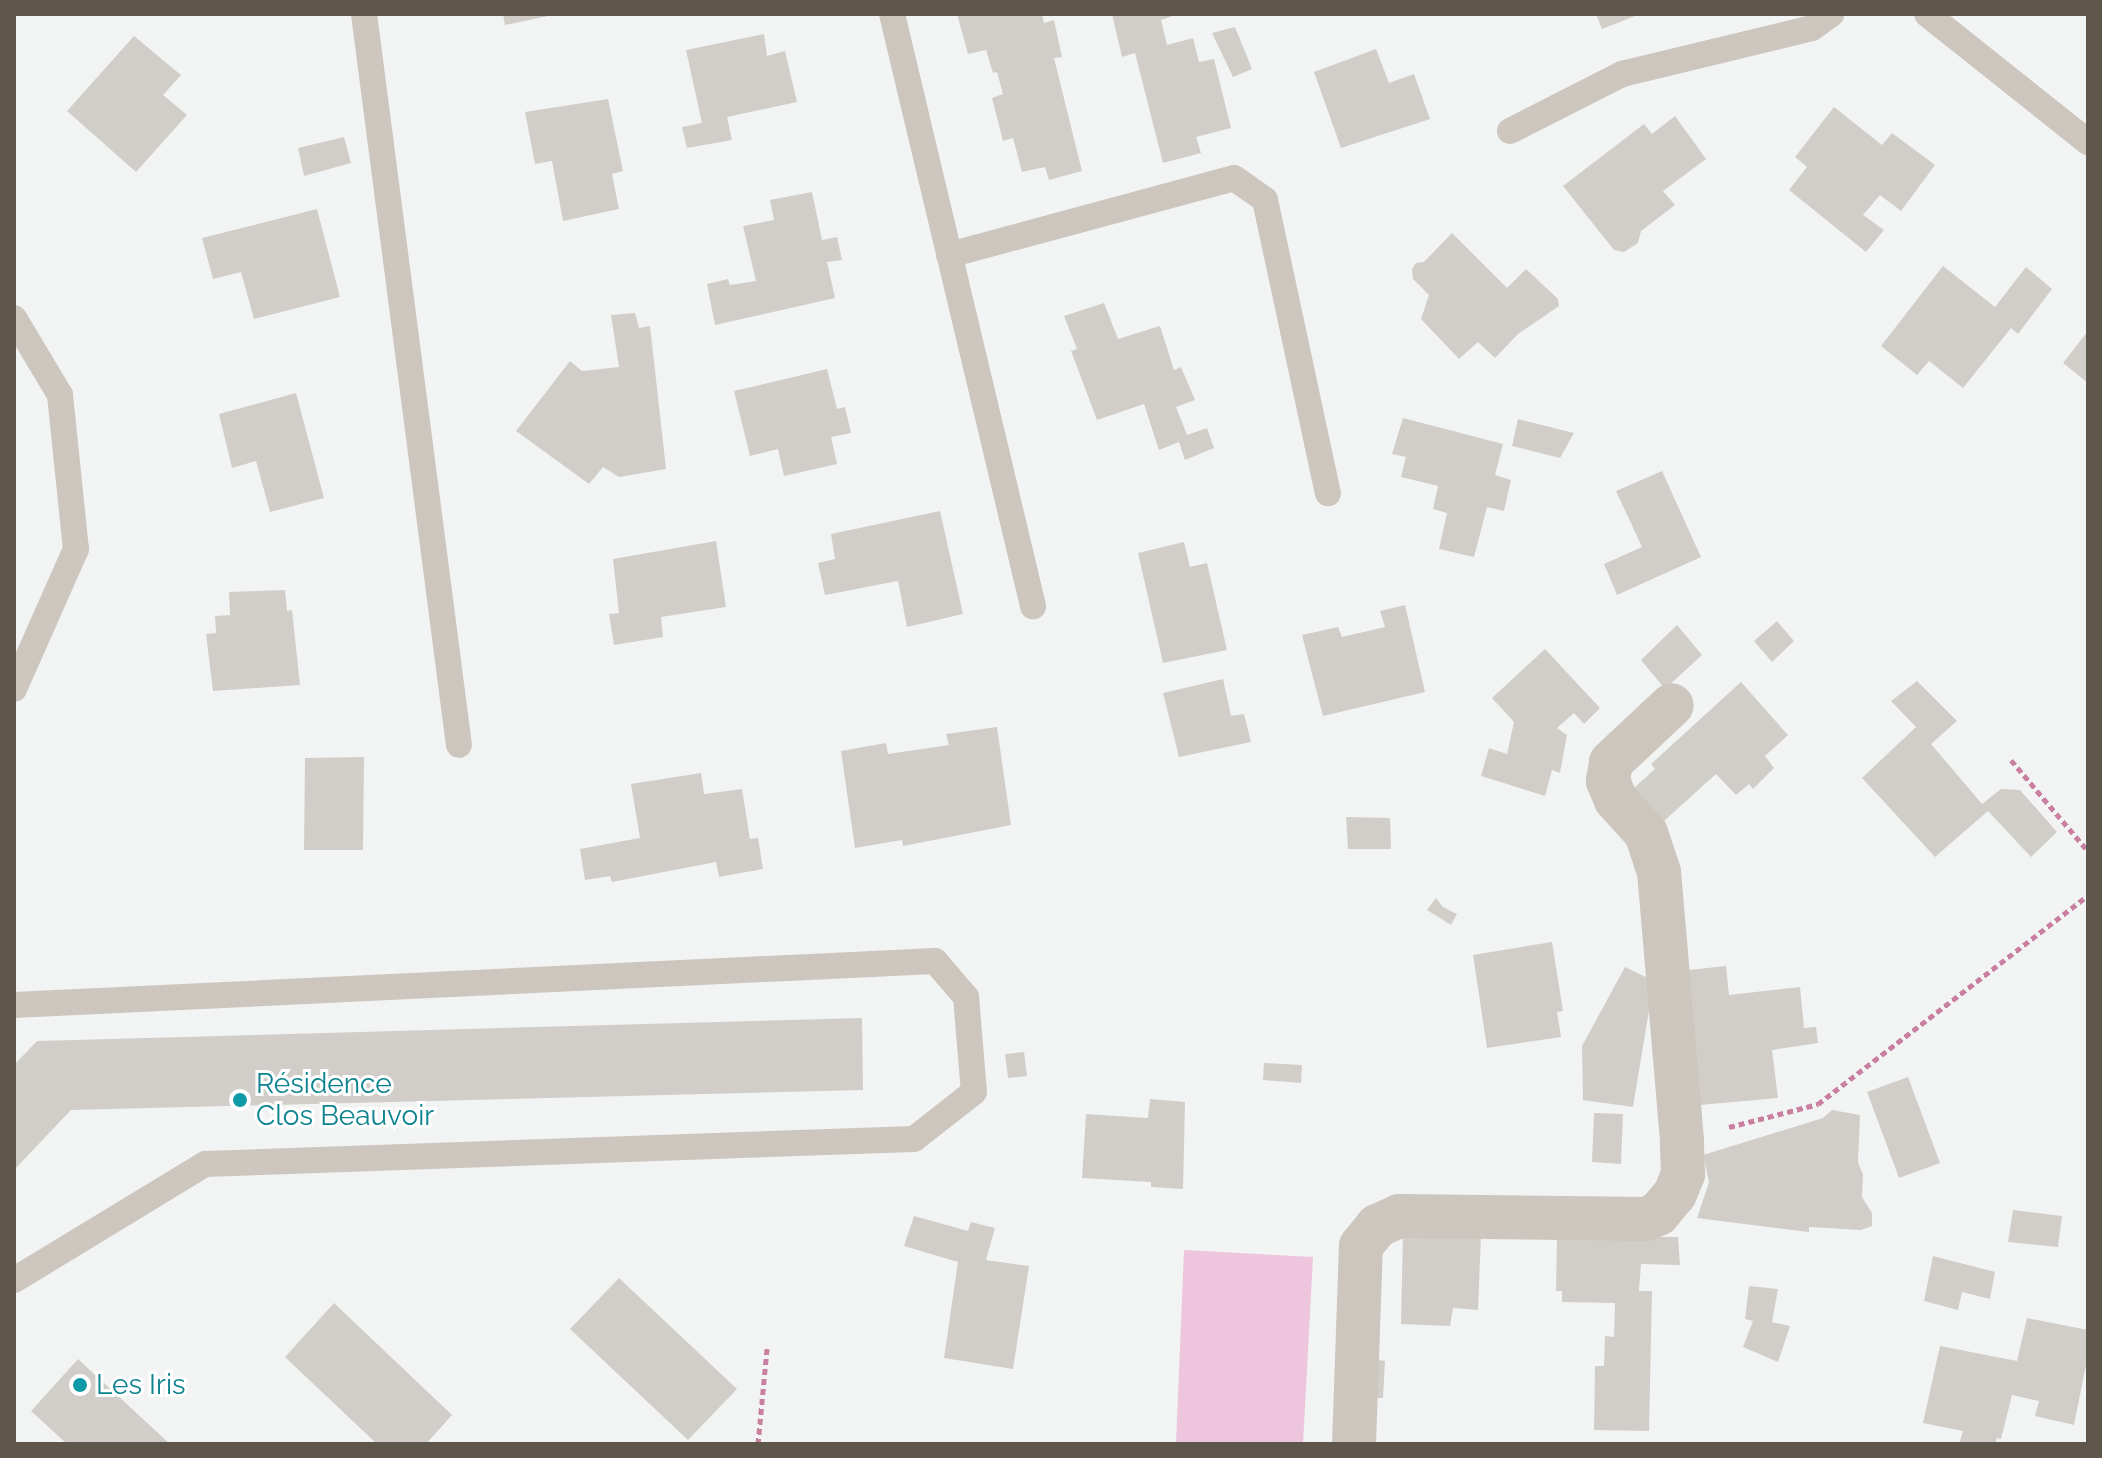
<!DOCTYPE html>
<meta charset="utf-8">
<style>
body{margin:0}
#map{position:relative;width:2102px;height:1458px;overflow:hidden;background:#f2f4f4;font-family:Raleway,sans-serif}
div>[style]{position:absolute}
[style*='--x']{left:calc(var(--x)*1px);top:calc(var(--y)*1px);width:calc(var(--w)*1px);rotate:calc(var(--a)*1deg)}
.green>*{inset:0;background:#edc5dc}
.building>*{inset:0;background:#d1cec9}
.path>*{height:5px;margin-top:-2.5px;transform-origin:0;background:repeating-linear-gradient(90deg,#c97fa0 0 6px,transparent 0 10px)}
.lane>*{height:26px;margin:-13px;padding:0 13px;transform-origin:13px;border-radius:13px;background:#cdc6bf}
.street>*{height:44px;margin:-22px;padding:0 22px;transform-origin:22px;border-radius:22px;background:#cdc6bf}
.dots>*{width:22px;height:22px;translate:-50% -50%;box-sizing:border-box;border:4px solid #fff;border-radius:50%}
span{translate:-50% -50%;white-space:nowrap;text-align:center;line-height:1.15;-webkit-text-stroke:6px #fff;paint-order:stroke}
.culture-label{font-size:28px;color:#0d838f}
.left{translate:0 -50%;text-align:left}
.frame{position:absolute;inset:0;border:16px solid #5e554b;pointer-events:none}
</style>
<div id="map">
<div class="green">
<i style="clip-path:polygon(1184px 1250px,1313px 1257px,1303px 1444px,1176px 1444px)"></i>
</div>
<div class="building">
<i style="clip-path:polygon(503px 14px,553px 14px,553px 15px,505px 25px)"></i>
<i style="clip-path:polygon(957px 14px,1042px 14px,1044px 23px,1054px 20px,1062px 57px,1054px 58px,1082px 171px,1049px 180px,1045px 167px,1022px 172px,1013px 138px,1003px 141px,992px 98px,1003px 94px,997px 72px,993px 73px,986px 50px,968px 54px)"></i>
<i style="clip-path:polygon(1112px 14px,1178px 14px,1161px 20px,1167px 45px,1193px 38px,1199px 62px,1214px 59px,1231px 128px,1196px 137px,1201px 153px,1163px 163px,1135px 53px,1122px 57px)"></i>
<i style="clip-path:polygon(1596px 14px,1640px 14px,1602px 29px)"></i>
<i style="clip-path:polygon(1235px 27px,1252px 69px,1233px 77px,1212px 33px)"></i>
<i style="clip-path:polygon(764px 34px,767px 56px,785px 51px,797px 102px,727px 117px,732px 140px,687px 148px,682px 127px,702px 123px,686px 50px)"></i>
<i style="clip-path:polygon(134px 36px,181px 75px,163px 95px,187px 115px,136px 172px,67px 111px)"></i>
<i style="clip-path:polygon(1376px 49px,1389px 83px,1414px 74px,1430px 119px,1341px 148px,1314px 72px)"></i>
<i style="clip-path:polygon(608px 99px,623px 171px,612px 174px,619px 209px,563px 221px,552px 161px,535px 164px,525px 112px)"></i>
<i style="clip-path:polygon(1834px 107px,1882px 145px,1892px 133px,1935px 165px,1901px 211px,1880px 195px,1863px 215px,1884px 230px,1866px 252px,1789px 190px,1807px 167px,1795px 157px)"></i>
<i style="clip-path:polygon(1675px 116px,1706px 159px,1663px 191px,1675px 205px,1641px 231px,1638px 243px,1624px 252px,1614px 250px,1563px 186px,1644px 124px,1652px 134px)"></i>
<i style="clip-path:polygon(344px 137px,351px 163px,304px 176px,298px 148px)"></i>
<i style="clip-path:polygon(812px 192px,822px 240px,837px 237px,842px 260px,827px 262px,835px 298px,715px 325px,707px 284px,728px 279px,730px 285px,756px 281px,743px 226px,774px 220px,770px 200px)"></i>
<i style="clip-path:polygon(317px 209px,340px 297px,254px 319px,241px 272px,213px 279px,202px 238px)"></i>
<i style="clip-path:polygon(1452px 233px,1507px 288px,1526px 269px,1558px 299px,1559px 306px,1518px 334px,1495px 358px,1478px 342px,1459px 359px,1421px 319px,1429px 295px,1413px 279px,1412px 269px,1416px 263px,1424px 262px)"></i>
<i style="clip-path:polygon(1943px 266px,1995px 307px,2026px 267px,2052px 289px,2018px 334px,2011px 328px,1963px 388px,1929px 361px,1917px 375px,1881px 346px)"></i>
<i style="clip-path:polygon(1104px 303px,1118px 339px,1160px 326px,1174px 370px,1181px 367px,1195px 400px,1176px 407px,1187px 435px,1207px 428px,1214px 448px,1185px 460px,1179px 442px,1159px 450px,1144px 404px,1097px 420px,1071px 351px,1077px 349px,1064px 316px)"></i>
<i style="clip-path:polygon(635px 313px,639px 328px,650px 326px,666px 469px,619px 477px,603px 467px,589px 484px,516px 431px,570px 361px,582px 371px,619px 367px,611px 315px)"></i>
<i style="clip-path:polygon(2088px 331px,2088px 383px,2063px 363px)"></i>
<i style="clip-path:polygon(827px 369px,837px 409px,845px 407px,851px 433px,831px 437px,837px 464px,784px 476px,778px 449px,750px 456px,734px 391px)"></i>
<i style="clip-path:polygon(296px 393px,324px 498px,270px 512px,256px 461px,232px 468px,219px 414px)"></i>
<i style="clip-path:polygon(1403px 418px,1503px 444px,1495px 475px,1511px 480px,1504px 511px,1487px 507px,1474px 557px,1439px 549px,1447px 513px,1433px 509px,1438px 486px,1401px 477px,1406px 457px,1392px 454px)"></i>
<i style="clip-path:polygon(1518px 419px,1574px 433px,1560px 458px,1512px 446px)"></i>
<i style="clip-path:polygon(1662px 471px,1701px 557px,1617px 595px,1604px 564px,1642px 547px,1616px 491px)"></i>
<i style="clip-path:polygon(940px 511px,963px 614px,907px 627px,898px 581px,825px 595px,818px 563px,835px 559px,831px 534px)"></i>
<i style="clip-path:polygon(716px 541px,726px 607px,661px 617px,663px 637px,614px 645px,609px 614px,619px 613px,613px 559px)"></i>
<i style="clip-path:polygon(1184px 542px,1190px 567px,1207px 563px,1227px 650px,1163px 663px,1138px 553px)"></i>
<i style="clip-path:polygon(285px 590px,287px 611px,292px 610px,300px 685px,213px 691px,206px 634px,216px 633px,215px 616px,230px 615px,229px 592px)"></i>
<i style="clip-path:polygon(1405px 605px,1425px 692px,1323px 716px,1302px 635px,1338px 627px,1342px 637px,1385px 627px,1380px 611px)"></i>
<i style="clip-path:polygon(1777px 621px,1794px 641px,1772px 662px,1754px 641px)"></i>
<i style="clip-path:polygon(1677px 625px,1702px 655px,1665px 689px,1641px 660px)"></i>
<i style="clip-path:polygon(1545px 649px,1600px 708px,1584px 724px,1574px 713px,1557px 728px,1567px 735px,1560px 773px,1552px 770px,1545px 796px,1481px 776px,1489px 748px,1507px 754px,1514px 722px,1492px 698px)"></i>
<i style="clip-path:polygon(1223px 679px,1231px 716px,1244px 714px,1251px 742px,1179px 757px,1163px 693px)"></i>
<i style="clip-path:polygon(1917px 681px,1957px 721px,1931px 744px,1982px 804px,2001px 789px,2020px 790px,2057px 832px,2031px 857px,1988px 811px,1935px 857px,1862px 778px,1916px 727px,1891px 701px)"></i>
<i style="clip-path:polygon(1741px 682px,1788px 735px,1765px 756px,1774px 768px,1753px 789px,1749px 784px,1736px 795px,1716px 774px,1664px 821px,1634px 788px,1655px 769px,1651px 764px)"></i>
<i style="clip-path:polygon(997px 727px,1011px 825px,903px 846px,902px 840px,855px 848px,841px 751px,886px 743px,888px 754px,949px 745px,946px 734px)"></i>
<i style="clip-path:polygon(364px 757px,363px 850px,304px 850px,305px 758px)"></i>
<i style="clip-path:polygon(701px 773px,704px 794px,742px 789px,750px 839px,758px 838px,763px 869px,719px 877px,716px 862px,612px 882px,610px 876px,585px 880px,580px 849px,640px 838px,631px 784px)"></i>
<i style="clip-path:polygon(1346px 817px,1390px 818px,1391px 849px,1348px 849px)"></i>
<i style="clip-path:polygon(1436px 898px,1443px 907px,1457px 914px,1451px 925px,1427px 910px)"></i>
<i style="clip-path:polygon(1552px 942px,1563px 1011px,1557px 1012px,1561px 1037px,1487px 1048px,1473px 955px)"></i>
<i style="clip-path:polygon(1726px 966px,1729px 995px,1800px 987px,1804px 1028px,1816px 1027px,1818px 1043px,1772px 1050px,1778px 1098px,1700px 1105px,1689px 970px)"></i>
<i style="clip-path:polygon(1625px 967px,1654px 981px,1633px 1107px,1583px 1100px,1582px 1046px)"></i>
<i style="clip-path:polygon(862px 1018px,863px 1090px,71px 1110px,14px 1170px,14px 1065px,37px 1041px)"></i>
<i style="clip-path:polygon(1024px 1052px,1027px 1076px,1008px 1078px,1005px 1054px)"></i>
<i style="clip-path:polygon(1264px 1063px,1302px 1065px,1301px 1083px,1263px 1080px)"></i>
<i style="clip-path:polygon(1908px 1077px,1940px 1163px,1899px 1178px,1867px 1092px)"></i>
<i style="clip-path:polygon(1150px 1099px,1185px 1102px,1183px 1189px,1151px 1187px,1151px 1182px,1082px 1178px,1086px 1114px,1148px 1118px)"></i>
<i style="clip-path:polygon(1832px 1110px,1860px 1115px,1858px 1162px,1863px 1175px,1862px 1197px,1872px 1213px,1872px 1226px,1861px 1230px,1809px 1227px,1809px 1232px,1697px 1218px,1709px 1182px,1703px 1155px,1823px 1118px)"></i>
<i style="clip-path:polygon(1594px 1113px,1623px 1114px,1621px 1164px,1592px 1162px)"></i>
<i style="clip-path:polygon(2013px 1210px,2062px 1216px,2058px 1247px,2008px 1242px)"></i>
<i style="clip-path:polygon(914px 1216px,968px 1231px,971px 1222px,995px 1228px,986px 1260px,1029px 1266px,1013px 1369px,944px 1358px,958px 1262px,904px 1246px)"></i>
<i style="clip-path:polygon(1403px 1232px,1481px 1235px,1478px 1310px,1453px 1308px,1450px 1326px,1401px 1324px)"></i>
<i style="clip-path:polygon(1557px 1236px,1678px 1237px,1680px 1265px,1641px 1264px,1639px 1291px,1652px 1291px,1649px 1431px,1594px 1430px,1595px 1366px,1604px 1366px,1605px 1336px,1614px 1337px,1615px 1303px,1562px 1302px,1562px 1291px,1556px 1291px)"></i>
<i style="clip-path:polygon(1933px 1256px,1995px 1272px,1990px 1299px,1962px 1292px,1958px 1310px,1924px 1301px)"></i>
<i style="clip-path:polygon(619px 1278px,737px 1389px,688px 1440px,570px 1329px)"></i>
<i style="clip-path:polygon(1749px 1286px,1778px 1289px,1772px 1322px,1790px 1326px,1778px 1362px,1743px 1347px,1753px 1321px,1745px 1319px)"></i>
<i style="clip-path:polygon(334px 1303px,452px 1415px,426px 1444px,377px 1444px,285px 1357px)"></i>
<i style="clip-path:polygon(2027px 1318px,2088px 1330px,2088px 1355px,2074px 1425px,2035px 1416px,2039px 1401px,2012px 1395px,2001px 1439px,1997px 1438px,1995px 1444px,1959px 1444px,1963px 1431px,1923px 1423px,1940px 1346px,2017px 1361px)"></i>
<i style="clip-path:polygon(78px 1359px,170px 1444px,67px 1444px,31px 1411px)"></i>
<i style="clip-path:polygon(1372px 1359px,1385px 1361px,1383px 1398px,1369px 1398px)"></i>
</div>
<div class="path">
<i style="--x:2011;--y:760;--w:119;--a:49.8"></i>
<i style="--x:1729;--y:1127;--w:92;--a:-14.5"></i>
<i style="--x:1818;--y:1104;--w:341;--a:-37.7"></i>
<i style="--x:758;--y:1444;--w:96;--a:-84.6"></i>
</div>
<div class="lane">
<i style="--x:364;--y:14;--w:737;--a:82.6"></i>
<i style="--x:892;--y:14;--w:609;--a:76.6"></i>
<i style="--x:1927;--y:14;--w:206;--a:38.5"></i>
<i style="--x:1510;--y:131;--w:126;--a:-27"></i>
<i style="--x:1622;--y:74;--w:195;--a:-13.6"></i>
<i style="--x:1812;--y:28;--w:24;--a:-36"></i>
<i style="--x:949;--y:255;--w:295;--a:-15.1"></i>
<i style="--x:1234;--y:178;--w:38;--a:35"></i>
<i style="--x:1265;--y:200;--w:300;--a:77.9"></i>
<i style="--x:14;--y:318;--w:90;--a:59.1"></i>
<i style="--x:60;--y:395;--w:155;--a:84.1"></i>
<i style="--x:76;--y:549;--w:153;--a:113.9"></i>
<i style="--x:14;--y:1005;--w:922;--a:-2.74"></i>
<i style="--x:935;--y:961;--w:48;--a:49.3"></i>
<i style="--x:966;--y:997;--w:95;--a:85.2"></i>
<i style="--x:974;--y:1092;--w:76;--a:141.9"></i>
<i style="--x:914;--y:1139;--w:709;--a:177.98"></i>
<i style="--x:205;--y:1164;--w:223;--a:148.7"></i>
</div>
<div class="street">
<i style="--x:1354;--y:1444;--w:198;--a:-88"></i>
<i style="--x:1361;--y:1246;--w:26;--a:-51"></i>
<i style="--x:1377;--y:1226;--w:24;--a:-24"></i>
<i style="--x:1399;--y:1216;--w:246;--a:0.7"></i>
<i style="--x:1645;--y:1219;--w:14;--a:-21"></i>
<i style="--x:1658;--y:1214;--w:26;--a:-50"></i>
<i style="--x:1675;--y:1194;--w:22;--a:-68"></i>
<i style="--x:1683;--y:1174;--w:34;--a:-92"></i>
<i style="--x:1682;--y:1140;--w:269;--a:-94.9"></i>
<i style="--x:1659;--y:872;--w:41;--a:-108.4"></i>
<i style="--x:1646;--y:833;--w:45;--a:-132.3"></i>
<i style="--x:1616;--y:800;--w:21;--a:-113"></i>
<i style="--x:1608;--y:781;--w:19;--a:-81"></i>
<i style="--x:1611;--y:762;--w:83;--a:-43.1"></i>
</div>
<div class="dots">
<i style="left:240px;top:1100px;background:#0f9aa8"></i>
<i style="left:80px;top:1385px;background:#0f9aa8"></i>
</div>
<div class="culture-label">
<span class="left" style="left:256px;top:1100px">Résidence<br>Clos Beauvoir</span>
<span class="left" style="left:96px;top:1385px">Les Iris</span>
</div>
<div class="frame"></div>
</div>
